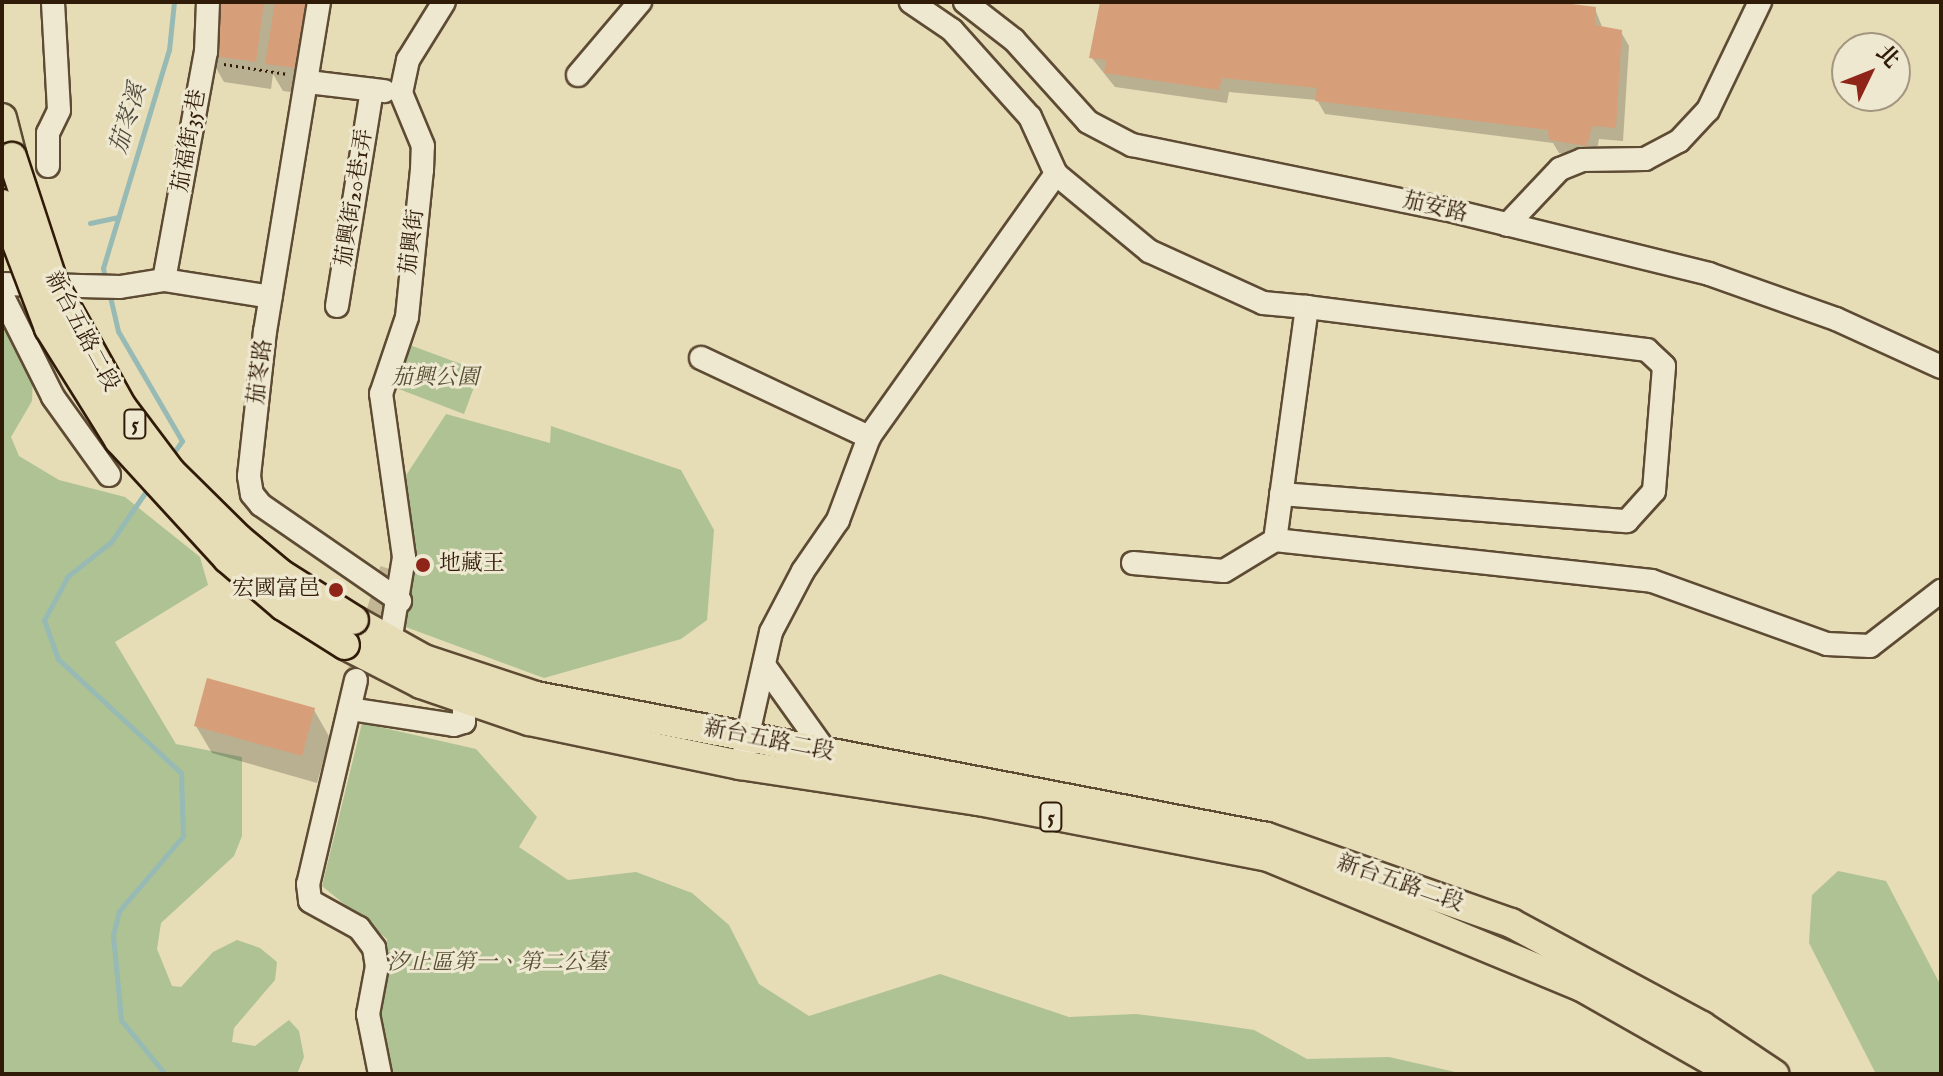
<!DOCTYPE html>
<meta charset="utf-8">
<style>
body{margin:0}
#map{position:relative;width:1943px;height:1076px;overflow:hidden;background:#e6dcb6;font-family:"IM FELL English","Noto Serif TC",serif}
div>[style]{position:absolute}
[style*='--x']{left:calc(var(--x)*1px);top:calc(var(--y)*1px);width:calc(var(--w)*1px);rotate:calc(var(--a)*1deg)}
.green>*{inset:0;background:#aec293}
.shadow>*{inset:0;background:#0003}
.stream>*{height:5px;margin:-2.5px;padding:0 2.5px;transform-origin:2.5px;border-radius:2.5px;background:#98bab5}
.building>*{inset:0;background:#d69f7a}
.minor-tunnel>*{height:22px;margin-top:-11px;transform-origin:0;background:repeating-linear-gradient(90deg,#c2b593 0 22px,transparent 0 33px)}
.path>*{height:3px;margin-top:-1.5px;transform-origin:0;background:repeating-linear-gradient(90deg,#301b08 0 2px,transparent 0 6px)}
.roads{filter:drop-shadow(2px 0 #5e4b34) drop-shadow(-2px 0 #5e4b34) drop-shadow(0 2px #5e4b34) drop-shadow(0 -2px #5e4b34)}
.minor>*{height:22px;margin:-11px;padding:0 11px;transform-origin:11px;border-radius:11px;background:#efe8d0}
.major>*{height:28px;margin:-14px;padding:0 14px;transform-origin:14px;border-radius:14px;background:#e6dcb6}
.bridges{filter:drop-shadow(2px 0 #301b08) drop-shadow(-2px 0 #301b08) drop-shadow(0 2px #301b08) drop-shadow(0 -2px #301b08)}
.major-bridge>*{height:28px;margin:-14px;padding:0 14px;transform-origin:14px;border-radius:14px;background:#e6dcb6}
.dots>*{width:22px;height:22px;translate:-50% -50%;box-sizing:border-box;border:4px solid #efe8d0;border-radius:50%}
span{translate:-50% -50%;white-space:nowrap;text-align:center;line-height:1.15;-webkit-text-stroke:6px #efe8d0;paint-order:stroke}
.shield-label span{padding:2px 6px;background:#efe8d0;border:2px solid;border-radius:6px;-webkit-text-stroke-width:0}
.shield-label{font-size:20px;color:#301b08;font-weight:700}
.street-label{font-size:22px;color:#301b08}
.park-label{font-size:22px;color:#564d32;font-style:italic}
.poi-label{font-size:22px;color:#301b08}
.left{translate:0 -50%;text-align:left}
.right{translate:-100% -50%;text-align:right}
.water-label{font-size:24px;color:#4f4b3c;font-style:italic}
.frame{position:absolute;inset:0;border:4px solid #301b08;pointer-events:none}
.north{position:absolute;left:1831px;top:32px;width:80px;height:80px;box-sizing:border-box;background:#efe8d0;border:2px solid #a39680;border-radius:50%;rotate:47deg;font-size:22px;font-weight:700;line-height:32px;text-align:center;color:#301b08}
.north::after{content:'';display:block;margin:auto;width:28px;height:36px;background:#8f2418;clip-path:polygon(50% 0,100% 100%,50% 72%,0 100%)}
</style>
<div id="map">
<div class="green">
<i style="clip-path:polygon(2px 325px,33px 374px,32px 401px,11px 437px,19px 456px,59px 480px,125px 497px,200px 557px,208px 585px,115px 642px,176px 744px,242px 757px,242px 836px,234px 856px,161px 923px,157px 949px,172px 986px,181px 987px,213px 952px,237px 940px,260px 948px,277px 962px,275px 980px,234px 1028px,232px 1042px,255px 1046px,289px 1020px,299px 1031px,304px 1057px,297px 1074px,2px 1074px)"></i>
<i style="clip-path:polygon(407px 344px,480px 371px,464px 414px,391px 386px)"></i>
<i style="clip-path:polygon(446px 414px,550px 443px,551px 426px,681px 470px,714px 530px,707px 620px,681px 639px,544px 678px,403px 626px,403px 480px)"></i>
<i style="clip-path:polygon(362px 723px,476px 749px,537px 817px,519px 847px,568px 880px,636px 872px,692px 893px,729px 925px,759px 984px,809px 1016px,940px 974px,1069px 1017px,1136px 1014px,1193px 1021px,1254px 1030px,1307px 1059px,1389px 1057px,1464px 1074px,388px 1074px,376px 1011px,387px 939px,322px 886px)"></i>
<i style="clip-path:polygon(1838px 871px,1886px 881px,1941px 986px,1941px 1074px,1876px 1074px,1809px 943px,1812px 895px)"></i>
</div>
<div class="shadow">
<i style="clip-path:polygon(215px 2px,325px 2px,312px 95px,283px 91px,273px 74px,271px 89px,224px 82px,208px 54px)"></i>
<i style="clip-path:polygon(1102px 2px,1541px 2px,1595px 9px,1603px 29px,1621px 32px,1629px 46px,1623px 141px,1599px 139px,1595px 159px,1559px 153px,1553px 143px,1325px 114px,1317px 100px,1229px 92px,1227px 103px,1115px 87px,1091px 57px)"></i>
<i style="clip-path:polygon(314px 710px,330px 738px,317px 783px,212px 753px,196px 726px)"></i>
</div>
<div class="stream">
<i style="--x:90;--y:223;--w:29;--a:-12"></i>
<i style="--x:105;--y:279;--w:11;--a:-100"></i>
<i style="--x:103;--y:268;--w:228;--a:-73.2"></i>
<i style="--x:169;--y:50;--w:48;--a:-84.1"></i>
<i style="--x:109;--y:292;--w:40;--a:77"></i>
<i style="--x:118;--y:331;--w:127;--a:59.8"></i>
<i style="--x:182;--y:441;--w:19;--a:126"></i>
<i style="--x:149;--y:487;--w:67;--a:124.6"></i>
<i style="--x:111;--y:542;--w:55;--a:141.7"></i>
<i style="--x:68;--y:576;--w:50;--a:118.6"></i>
<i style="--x:44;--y:620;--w:41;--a:70.3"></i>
<i style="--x:58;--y:659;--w:168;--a:42.8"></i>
<i style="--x:181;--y:773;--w:63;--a:88.2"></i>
<i style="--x:183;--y:836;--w:99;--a:130.5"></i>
<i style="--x:119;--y:911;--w:25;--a:104"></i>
<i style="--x:113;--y:935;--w:85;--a:84.6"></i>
<i style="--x:121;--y:1020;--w:70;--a:50.8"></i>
</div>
<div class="building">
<i style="clip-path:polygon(213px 2px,264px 2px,256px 62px,206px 55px)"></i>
<i style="clip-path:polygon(275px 2px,307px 2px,297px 68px,265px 64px)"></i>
<i style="clip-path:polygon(1100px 2px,1556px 2px,1596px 7px,1595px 25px,1622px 30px,1616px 128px,1592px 126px,1587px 146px,1549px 140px,1548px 130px,1315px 101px,1317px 88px,1222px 78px,1219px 90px,1104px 73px,1106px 60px,1089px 58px)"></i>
<i style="clip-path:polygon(207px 678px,315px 708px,302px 756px,194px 726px)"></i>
</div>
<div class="minor-tunnel">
<i style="--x:356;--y:680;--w:116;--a:-72.5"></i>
</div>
<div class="path">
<i style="--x:224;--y:64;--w:64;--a:9"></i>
</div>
<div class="roads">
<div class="minor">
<i style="--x:319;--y:2;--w:333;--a:99.3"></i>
<i style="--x:265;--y:331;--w:146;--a:96.3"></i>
<i style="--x:249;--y:476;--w:18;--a:81"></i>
<i style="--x:252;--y:494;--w:14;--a:51"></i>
<i style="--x:261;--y:505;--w:169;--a:34.6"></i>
<i style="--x:965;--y:2;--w:62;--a:37.8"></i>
<i style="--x:1014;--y:40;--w:110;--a:47.9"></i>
<i style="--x:1088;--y:122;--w:50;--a:27.6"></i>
<i style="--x:1132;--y:145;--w:319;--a:11.6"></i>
<i style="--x:1445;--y:209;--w:272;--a:13.8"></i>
<i style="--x:1709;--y:274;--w:135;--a:19.5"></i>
<i style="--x:1836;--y:319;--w:115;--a:24.6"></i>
<i style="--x:578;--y:75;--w:96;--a:-49.7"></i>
<i style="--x:308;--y:82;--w:77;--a:6.8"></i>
<i style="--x:48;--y:166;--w:33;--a:-90"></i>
<i style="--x:48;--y:133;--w:25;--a:-64"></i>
<i style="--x:59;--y:110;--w:108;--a:-93.2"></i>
<i style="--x:1056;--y:174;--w:121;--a:39.6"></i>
<i style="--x:1149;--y:251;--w:125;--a:24.5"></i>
<i style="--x:1263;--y:303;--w:44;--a:5.2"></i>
<i style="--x:1307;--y:307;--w:235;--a:97.8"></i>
<i style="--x:1275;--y:540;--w:379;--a:6.2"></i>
<i style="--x:1652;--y:581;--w:186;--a:19.8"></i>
<i style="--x:1827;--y:644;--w:43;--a:2.7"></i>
<i style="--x:1870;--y:646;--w:90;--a:-37.8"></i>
<i style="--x:1507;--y:225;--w:77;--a:-46.6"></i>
<i style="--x:1560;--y:169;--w:24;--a:-22"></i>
<i style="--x:1582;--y:160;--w:63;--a:-0.9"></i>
<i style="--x:1645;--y:159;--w:38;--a:-28"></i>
<i style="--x:1679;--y:141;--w:42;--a:-46.9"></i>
<i style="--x:1708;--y:110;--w:120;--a:-64.3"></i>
<i style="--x:164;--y:280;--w:232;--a:-79.6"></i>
<i style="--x:206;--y:52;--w:50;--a:-87.7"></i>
<i style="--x:2;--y:284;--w:118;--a:1.5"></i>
<i style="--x:120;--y:287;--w:45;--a:-9"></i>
<i style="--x:164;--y:280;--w:108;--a:9"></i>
<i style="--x:2;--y:295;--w:114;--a:63.4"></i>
<i style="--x:53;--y:397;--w:96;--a:54.3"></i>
<i style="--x:337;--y:306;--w:219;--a:-80.8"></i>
<i style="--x:701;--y:358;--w:186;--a:25.2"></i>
<i style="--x:1281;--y:494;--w:347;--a:4.5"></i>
<i style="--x:1627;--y:521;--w:40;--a:-48"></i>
<i style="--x:1654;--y:491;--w:125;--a:-85.4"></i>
<i style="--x:1664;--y:366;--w:23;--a:-137"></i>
<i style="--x:1647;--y:350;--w:343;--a:-172.8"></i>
<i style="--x:1133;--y:563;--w:91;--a:5"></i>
<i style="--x:1224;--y:571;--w:60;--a:-31.3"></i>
<i style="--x:388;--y:654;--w:98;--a:-80.6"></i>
<i style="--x:404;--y:557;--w:165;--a:-98"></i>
<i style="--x:381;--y:394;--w:81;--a:-71.3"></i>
<i style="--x:407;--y:317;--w:148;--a:-84.2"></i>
<i style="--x:422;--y:170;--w:24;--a:-88"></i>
<i style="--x:423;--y:146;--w:57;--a:-112.5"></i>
<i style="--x:401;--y:93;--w:34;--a:-78"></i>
<i style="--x:408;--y:60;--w:68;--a:-58.2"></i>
<i style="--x:766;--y:668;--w:103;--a:54.5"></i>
<i style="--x:826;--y:752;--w:8;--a:90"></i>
<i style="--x:356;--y:680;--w:210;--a:103.2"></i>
<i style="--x:308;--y:884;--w:17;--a:83"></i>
<i style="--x:310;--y:901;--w:56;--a:28.9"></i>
<i style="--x:359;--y:928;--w:25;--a:53"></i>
<i style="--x:374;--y:948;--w:18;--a:81"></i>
<i style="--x:377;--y:966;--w:49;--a:100.6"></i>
<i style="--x:368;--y:1014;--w:61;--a:78.7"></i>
<i style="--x:350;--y:709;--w:105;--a:8.7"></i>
<i style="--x:454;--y:725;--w:10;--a:-17"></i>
<i style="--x:464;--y:722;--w:22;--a:-90"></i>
<i style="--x:744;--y:752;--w:123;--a:-77.3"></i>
<i style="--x:771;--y:632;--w:69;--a:-62.3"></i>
<i style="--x:803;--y:571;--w:62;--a:-55.5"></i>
<i style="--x:838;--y:520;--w:89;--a:-69.5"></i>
<i style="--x:869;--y:437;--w:323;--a:-54.6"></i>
<i style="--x:1056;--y:174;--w:63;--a:-114.5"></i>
<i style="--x:1030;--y:117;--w:117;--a:-131.9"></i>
<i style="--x:952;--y:30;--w:50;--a:-145.7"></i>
</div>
<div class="major">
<i style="--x:2;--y:118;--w:40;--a:75.6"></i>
<i style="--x:354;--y:620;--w:80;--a:29.1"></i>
<i style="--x:424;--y:659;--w:118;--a:18.3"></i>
<i style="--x:536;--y:696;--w:744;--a:10.92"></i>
<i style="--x:1267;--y:837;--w:259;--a:19.4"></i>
<i style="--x:1511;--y:923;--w:217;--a:28.3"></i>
<i style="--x:1702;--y:1026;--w:87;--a:33.7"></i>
<i style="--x:345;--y:645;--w:85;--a:27.2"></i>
<i style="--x:421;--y:684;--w:114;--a:18.9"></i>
<i style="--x:529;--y:721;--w:216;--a:11.8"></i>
<i style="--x:740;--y:765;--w:241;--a:8.6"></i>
<i style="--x:978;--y:801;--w:295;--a:10.9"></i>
<i style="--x:1268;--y:857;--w:338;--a:22.5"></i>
<i style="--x:1580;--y:986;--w:178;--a:29.6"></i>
</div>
</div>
<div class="bridges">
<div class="major-bridge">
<i style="--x:12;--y:157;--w:135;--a:71.8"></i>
<i style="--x:54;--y:285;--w:140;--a:60.9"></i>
<i style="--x:122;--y:407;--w:81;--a:53"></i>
<i style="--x:171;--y:472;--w:95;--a:44.6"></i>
<i style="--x:239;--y:539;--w:55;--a:39.8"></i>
<i style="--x:281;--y:574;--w:86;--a:32.2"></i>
<i style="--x:2;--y:204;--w:133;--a:69.2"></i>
<i style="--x:49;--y:328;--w:132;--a:58"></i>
<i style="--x:119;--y:440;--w:160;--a:47.5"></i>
<i style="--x:227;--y:558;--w:74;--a:40.6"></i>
<i style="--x:283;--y:606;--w:73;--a:32.2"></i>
</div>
</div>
<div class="dots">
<i style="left:423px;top:565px;background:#8f2418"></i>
<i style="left:336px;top:590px;background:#8f2418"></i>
</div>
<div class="shield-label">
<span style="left:135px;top:424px">5</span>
<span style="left:1051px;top:817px">5</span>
</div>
<div class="street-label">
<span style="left:190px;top:141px;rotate:-80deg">茄福街35巷</span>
<span style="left:355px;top:198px;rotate:-81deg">茄興街20巷1弄</span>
<span style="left:1435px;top:208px;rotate:13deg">茄安路</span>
<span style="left:413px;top:242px;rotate:-83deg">茄興街</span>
<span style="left:81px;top:332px;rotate:62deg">新台五路二段</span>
<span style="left:261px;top:372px;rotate:-83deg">茄苳路</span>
<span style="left:769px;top:741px;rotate:11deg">新台五路二段</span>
<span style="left:1400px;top:884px;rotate:19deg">新台五路二段</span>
</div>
<div class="park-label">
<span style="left:435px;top:379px">茄興公園</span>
<span style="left:497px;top:964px">汐止區第一、第二公墓</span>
</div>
<div class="poi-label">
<span class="left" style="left:439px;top:565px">地藏王</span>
<span class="right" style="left:320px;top:590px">宏國富邑</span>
</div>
<div class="water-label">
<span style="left:129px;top:119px;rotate:-73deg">茄苳溪</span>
</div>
<div class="frame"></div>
<div class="north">北</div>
</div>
